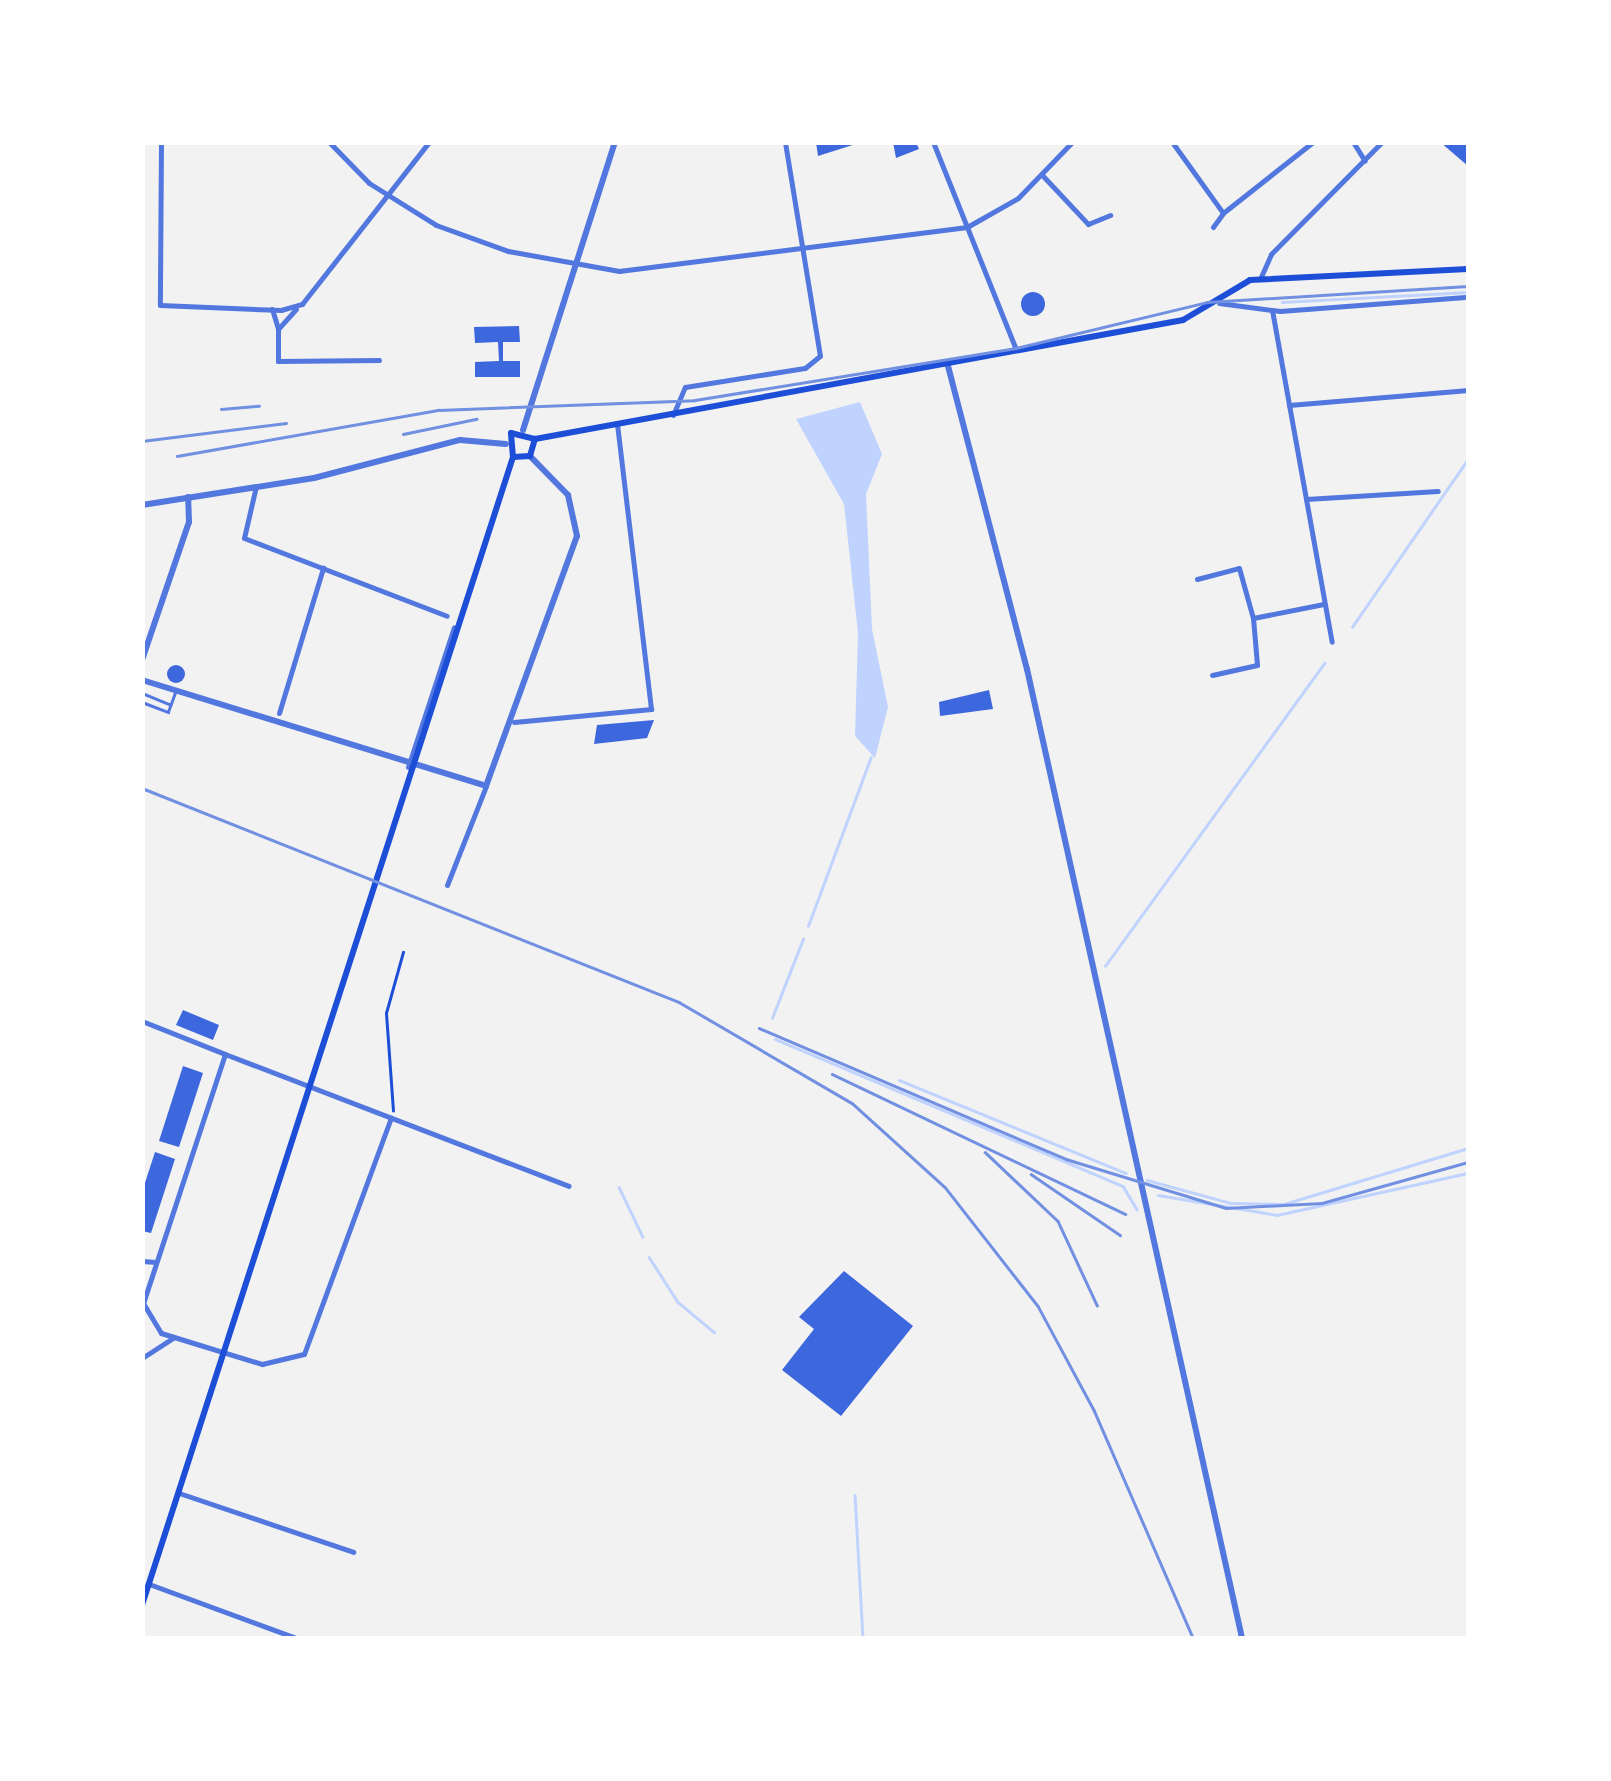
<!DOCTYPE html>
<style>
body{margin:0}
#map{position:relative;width:1611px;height:1781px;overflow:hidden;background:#f2f2f2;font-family:"Titillium Web",sans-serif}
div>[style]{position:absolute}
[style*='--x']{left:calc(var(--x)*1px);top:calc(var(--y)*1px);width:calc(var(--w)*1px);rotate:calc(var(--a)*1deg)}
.water>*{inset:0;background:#bfd3fe}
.stream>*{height:2.5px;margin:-1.25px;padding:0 1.25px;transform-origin:1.25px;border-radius:1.25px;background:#bfd3fe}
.building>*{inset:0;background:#3d67dc}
.round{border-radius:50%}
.path>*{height:2.5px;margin:-1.25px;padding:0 1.25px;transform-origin:1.25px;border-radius:1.25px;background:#1d4ed8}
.service>*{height:2.5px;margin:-1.25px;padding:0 1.25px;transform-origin:1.25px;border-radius:1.25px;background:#5277de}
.minor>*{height:5px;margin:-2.5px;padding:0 2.5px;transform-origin:2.5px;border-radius:2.5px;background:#5277de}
.tertiary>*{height:6px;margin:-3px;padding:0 3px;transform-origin:3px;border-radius:3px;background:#5277de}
.secondary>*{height:6px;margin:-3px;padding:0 3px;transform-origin:3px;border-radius:3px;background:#1d4ed8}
.rail>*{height:2.5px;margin:-1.25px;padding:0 1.25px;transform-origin:1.25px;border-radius:1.25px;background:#7290e2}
span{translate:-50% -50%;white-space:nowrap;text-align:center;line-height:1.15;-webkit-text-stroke:8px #fff;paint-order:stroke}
.frame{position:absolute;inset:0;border:145px solid #fff;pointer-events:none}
</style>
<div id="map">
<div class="water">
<i style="clip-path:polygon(860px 402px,882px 454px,866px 494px,872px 629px,888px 707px,875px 758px,855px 736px,858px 633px,844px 504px,796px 419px)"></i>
</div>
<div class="stream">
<i style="--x:1282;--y:302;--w:186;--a:-3.1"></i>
<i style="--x:1352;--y:627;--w:204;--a:-55.4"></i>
<i style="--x:808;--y:926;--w:180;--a:-69.6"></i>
<i style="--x:1105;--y:966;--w:374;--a:-54.1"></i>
<i style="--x:772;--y:1018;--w:85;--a:-68.6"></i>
<i style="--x:775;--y:1039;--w:378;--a:22.9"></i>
<i style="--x:1123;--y:1186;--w:27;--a:59"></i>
<i style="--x:899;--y:1080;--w:245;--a:22.3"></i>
<i style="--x:1147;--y:1180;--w:87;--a:15.3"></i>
<i style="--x:1231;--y:1203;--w:53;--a:1.1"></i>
<i style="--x:1284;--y:1204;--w:192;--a:-16.9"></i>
<i style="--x:619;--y:1187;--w:55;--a:64.4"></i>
<i style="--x:1158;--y:1195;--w:121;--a:9.5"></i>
<i style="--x:1277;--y:1215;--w:196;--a:-12.4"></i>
<i style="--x:649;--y:1257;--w:54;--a:57.2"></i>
<i style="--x:678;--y:1302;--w:47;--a:39.8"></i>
<i style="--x:855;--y:1495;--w:143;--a:86.8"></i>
</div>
<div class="building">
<i style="clip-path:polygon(816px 142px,859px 142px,859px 143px,818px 156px)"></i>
<i style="clip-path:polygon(893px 142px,916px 142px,919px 149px,896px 158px)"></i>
<i style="clip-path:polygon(1440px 142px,1466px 142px,1468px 166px)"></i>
<i class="round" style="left:1021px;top:292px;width:24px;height:24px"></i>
<i style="clip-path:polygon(519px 326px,520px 342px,503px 342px,503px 361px,520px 361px,520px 377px,475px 377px,475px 362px,499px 361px,498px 342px,475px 343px,474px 327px)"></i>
<i class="round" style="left:167px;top:665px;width:18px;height:18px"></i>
<i style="clip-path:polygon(989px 690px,993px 709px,940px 716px,939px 702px)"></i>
<i style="clip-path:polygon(654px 720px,647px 738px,594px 744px,597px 725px)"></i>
<i style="clip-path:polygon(183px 1010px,219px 1025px,213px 1040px,176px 1025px)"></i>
<i style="clip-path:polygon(183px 1066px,203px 1073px,179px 1147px,159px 1141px)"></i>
<i style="clip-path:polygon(155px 1152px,175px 1159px,151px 1233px,142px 1231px,142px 1192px)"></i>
<i style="clip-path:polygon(844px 1271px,913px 1326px,841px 1416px,782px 1370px,814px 1329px,799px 1317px)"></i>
</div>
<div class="path">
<i style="--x:393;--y:1111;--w:98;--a:-94.1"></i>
<i style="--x:386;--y:1013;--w:63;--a:-74.4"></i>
</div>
<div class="service">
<i style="--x:142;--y:693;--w:29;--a:22"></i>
<i style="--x:142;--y:702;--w:28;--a:21"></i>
<i style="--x:168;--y:712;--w:20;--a:-70"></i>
</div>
<div class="minor">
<i style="--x:161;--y:142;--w:163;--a:90.4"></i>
<i style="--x:160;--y:305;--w:121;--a:2.4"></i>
<i style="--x:281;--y:310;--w:22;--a:-16"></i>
<i style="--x:302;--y:304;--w:206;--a:-51.9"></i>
<i style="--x:329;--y:142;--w:57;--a:45.7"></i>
<i style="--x:369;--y:183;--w:79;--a:32.1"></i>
<i style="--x:436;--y:225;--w:77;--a:19.9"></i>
<i style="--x:508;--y:251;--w:113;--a:10.2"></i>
<i style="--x:619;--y:271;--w:351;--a:-7.2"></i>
<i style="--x:967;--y:227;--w:59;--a:-29.6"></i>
<i style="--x:1018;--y:198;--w:78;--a:-46"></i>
<i style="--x:933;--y:142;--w:224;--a:68.2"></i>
<i style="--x:1172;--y:142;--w:87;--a:54.3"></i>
<i style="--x:1223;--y:213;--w:115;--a:-38.3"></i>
<i style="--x:1353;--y:142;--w:22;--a:58"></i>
<i style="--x:1043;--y:176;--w:66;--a:46.8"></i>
<i style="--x:1088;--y:224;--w:24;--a:-22"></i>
<i style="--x:1213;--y:227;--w:17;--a:-54"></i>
<i style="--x:1260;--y:279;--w:27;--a:-66"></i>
<i style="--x:1271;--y:254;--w:158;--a:-45.3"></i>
<i style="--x:1219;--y:303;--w:62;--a:7.5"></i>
<i style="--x:1280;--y:311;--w:189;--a:-4.3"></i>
<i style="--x:272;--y:309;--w:21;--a:73"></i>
<i style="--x:296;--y:309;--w:27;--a:132"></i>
<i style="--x:278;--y:329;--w:32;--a:90"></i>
<i style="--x:278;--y:361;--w:101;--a:-0.6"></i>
<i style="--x:1272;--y:310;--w:337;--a:79.8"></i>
<i style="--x:1289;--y:405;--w:180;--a:-4.8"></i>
<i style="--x:673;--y:415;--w:30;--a:-67"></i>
<i style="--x:685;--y:387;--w:121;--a:-9"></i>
<i style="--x:805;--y:368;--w:19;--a:-39"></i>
<i style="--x:820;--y:356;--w:217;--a:-99.3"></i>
<i style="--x:256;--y:486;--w:53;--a:103"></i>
<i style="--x:244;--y:538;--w:217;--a:21"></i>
<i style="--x:1306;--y:499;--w:132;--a:-3.5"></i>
<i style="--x:1197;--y:579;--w:43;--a:-14.7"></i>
<i style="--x:1239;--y:568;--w:52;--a:74.4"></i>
<i style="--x:1253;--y:618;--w:47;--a:85.1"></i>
<i style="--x:1257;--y:665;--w:46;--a:167.5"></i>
<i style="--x:1253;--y:618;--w:72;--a:-11.2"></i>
<i style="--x:279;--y:713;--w:152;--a:-73.1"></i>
<i style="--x:514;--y:722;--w:138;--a:-5.4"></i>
<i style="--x:651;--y:709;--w:286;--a:-96.8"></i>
<i style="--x:408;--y:767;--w:147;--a:-71.8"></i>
<i style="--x:447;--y:885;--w:106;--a:-68.5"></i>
<i style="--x:142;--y:1021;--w:89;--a:21.7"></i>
<i style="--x:225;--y:1054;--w:262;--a:108.2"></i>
<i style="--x:143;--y:1303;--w:35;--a:59"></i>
<i style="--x:161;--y:1333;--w:106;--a:17.1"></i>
<i style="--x:262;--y:1364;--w:43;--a:-13.4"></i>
<i style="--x:304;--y:1354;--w:252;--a:-69.8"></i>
<i style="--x:225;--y:1054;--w:368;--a:21"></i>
<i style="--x:142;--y:1261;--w:14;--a:4"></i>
<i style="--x:142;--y:1358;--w:37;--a:-33"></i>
<i style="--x:179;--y:1493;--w:184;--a:18.7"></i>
<i style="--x:149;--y:1584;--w:157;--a:20.2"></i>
</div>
<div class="tertiary">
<i style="--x:948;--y:366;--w:313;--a:75.4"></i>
<i style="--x:1027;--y:669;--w:993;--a:77.49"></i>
<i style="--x:523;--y:430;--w:302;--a:-72.3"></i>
<i style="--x:142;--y:505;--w:174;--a:-8.9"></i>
<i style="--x:314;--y:478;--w:151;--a:-14.6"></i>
<i style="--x:460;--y:440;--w:46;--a:5"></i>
<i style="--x:142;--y:660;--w:146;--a:-71.2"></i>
<i style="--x:189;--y:522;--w:25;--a:-92"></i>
<i style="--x:142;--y:680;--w:360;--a:17.1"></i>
<i style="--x:486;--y:786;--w:266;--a:-70"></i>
<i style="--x:577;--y:536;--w:42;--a:-102.4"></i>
<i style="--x:568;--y:495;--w:54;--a:-134.3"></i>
</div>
<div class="secondary">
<i style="--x:535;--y:439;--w:659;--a:-10.41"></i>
<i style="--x:1183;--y:320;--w:78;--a:-30.8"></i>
<i style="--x:1250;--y:280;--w:218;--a:-2.9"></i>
<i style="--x:513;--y:457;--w:24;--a:-95"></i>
<i style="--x:511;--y:433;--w:25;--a:14"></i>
<i style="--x:513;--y:457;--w:17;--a:-3"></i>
<i style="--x:530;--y:456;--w:18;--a:-74"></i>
<i style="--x:142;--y:1605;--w:1206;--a:-72.09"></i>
</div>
<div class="rail">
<i style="--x:221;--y:409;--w:38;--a:-5"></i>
<i style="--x:403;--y:434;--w:75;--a:-11.6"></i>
<i style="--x:142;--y:441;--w:145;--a:-7.1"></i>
<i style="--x:177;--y:456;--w:266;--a:-10"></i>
<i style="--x:439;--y:410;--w:256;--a:-2.2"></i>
<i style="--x:695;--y:400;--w:325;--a:-9.2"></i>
<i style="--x:1016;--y:348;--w:196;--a:-13.5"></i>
<i style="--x:1207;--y:302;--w:261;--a:-3.5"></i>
<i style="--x:142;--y:788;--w:578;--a:21.73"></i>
<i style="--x:679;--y:1002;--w:200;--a:30.3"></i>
<i style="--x:852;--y:1103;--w:125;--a:42.1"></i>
<i style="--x:945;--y:1187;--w:151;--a:52"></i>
<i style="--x:1038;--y:1306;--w:118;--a:61.7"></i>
<i style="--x:1094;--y:1410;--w:249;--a:66.5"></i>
<i style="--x:759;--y:1028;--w:334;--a:23.1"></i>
<i style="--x:1066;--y:1159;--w:167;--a:17"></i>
<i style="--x:1226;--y:1208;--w:96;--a:-3"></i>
<i style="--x:1322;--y:1203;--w:152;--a:-15.7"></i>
<i style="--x:832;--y:1074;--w:325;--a:25.5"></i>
<i style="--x:985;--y:1152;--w:100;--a:43.4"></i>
<i style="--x:1058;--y:1221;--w:93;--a:65.1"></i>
<i style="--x:1031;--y:1174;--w:108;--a:34.4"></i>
</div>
<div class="frame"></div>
</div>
